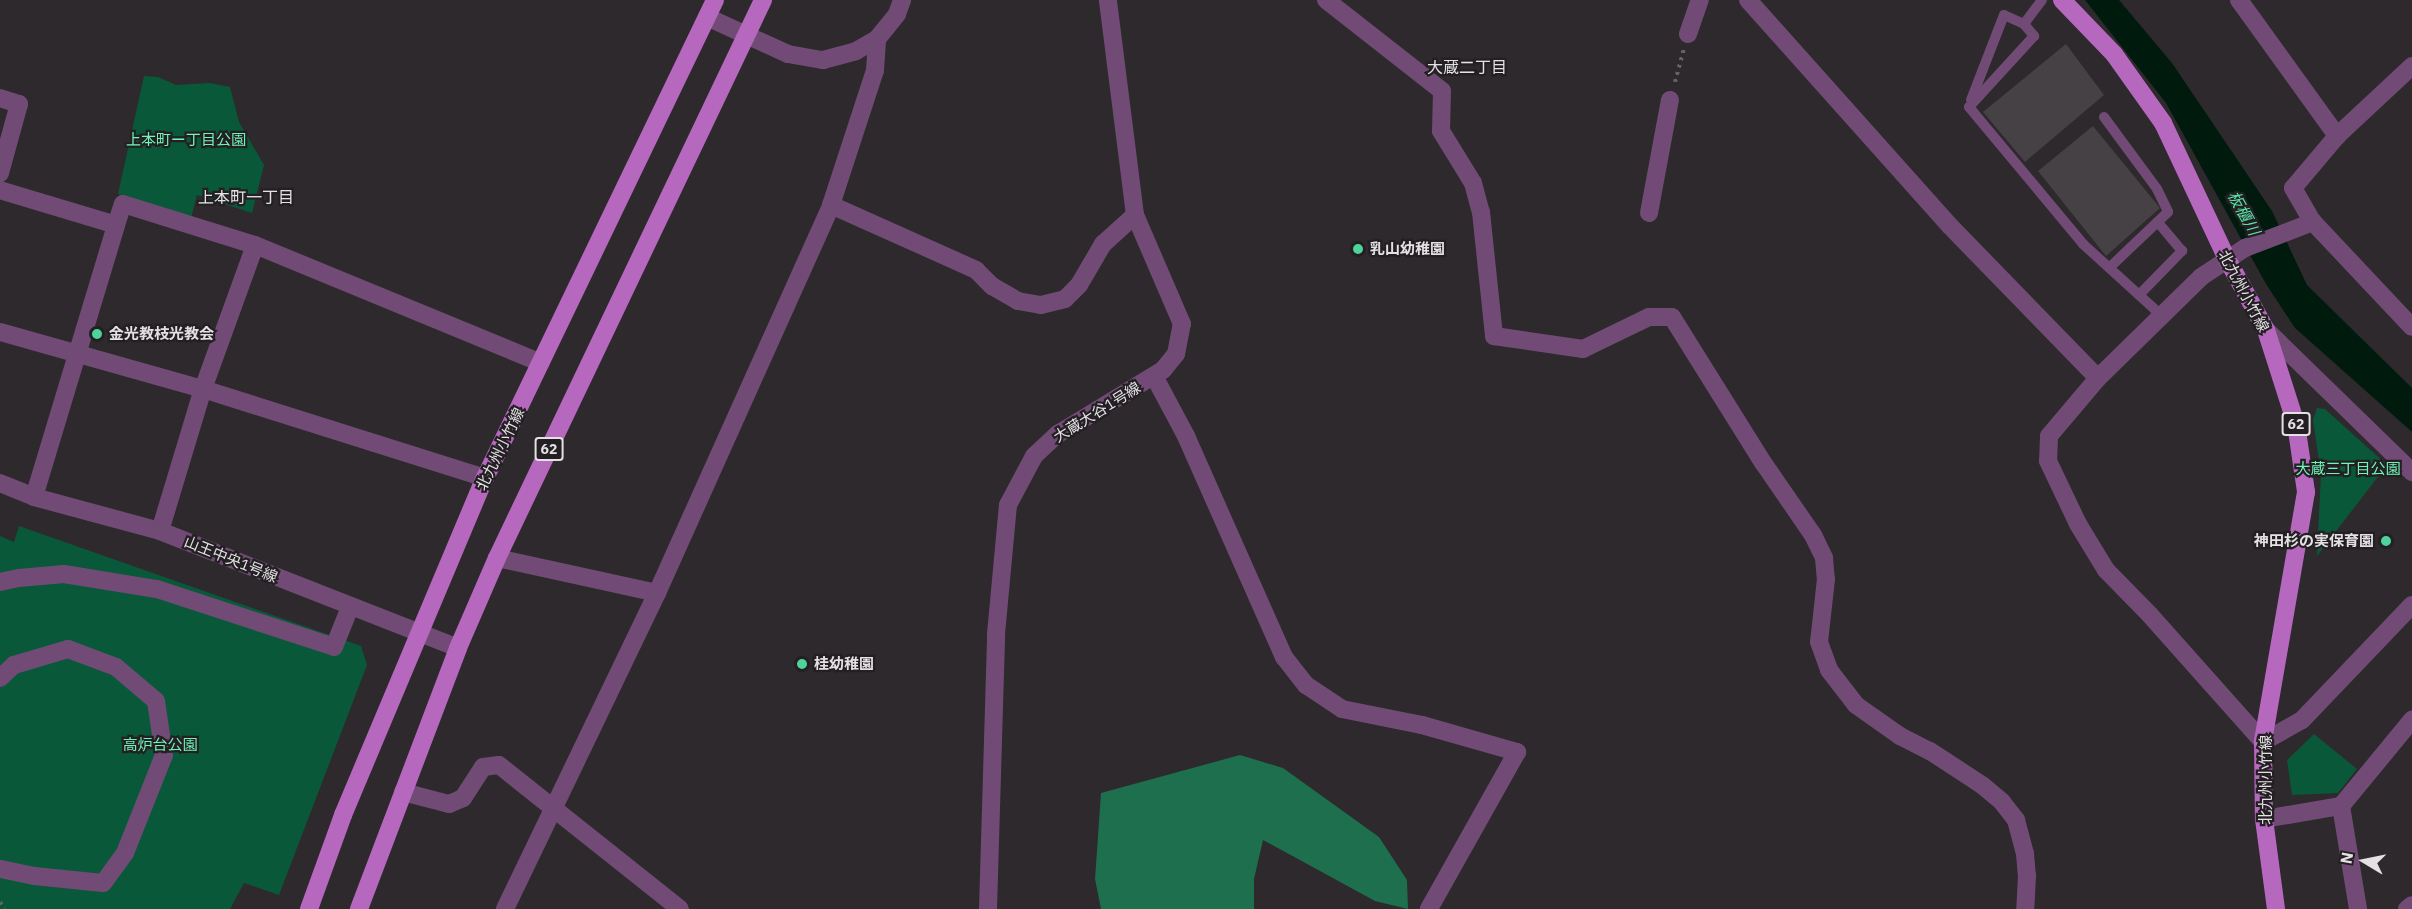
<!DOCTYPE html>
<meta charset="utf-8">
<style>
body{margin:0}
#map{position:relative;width:2412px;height:909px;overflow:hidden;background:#2d292d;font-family:"IBM Plex Sans","Noto Sans JP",sans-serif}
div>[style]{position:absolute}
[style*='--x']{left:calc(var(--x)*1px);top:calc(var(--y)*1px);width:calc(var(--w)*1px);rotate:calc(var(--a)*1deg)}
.green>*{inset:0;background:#0a583a}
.forest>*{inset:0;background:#1d6f4d}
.water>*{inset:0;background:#001b0e}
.building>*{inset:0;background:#454145}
.path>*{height:4px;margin-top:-2px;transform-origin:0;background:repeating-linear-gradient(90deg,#656265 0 3px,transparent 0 7.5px)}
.service>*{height:10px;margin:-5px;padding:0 5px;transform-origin:5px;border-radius:5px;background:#714b75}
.minor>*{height:18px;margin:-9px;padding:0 9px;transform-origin:9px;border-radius:9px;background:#714b75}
.tertiary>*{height:18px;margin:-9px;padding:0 9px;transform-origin:9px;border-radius:9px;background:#714b75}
.primary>*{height:18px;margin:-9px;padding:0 9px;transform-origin:9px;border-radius:9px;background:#b668bf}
.dots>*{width:16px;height:16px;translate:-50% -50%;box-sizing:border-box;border:3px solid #231f23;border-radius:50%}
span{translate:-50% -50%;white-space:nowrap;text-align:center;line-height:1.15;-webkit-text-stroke:4.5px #231f23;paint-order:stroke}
.shield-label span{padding:2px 4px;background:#231f23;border:2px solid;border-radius:4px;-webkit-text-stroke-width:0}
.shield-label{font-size:14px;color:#e3e1e4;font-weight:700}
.park-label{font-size:15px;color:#6ef6b8}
.poi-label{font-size:15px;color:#e3e1e4;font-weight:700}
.left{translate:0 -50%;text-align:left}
.right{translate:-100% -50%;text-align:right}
.street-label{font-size:15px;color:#e3e1e4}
.neighbourhood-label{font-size:16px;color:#e3e1e4}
.water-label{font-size:16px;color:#58e3a6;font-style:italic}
.north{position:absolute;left:2334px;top:831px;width:60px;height:60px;-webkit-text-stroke:4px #231f23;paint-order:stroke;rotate:280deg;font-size:16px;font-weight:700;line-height:24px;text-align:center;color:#e3e1e4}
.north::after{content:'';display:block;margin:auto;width:21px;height:27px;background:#e3e1e4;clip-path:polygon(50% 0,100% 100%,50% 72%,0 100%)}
</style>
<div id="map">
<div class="green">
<i style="clip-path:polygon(144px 76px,158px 77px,176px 85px,210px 83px,230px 87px,239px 122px,264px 165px,252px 213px,197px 195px,190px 222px,118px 194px)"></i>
<i style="clip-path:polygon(2317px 408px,2325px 409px,2387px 465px,2317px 556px,2321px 474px,2313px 420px)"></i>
<i style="clip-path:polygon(19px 526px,361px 646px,367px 665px,279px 895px,244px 883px,230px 909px,0 909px,0 536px,14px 542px)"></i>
<i style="clip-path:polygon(2314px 734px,2357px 769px,2338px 793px,2292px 795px,2287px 760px)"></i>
</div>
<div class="forest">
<i style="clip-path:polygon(1240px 755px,1283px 768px,1379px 837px,1407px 880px,1408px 909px,1375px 901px,1263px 840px,1254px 879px,1254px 909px,1101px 909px,1095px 879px,1101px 793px)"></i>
</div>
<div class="water">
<i style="clip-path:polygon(2085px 0,2119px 0,2172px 63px,2272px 211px,2307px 285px,2412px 388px,2412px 432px,2295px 328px,2266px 284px,2166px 103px)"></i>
</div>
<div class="building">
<i style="clip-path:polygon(2066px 44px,2104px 95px,2025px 162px,1983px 112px)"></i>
<i style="clip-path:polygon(2093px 126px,2160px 208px,2106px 256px,2038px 171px)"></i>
</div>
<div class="path">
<i style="--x:1675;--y:82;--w:34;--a:-75"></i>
<i style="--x:0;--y:902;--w:8;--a:60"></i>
</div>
<div class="service">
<i style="--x:2042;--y:0;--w:30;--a:127"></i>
<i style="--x:2024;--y:24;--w:16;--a:50"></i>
<i style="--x:2034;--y:36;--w:96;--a:132.5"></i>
<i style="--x:1969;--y:107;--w:178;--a:50.2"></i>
<i style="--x:2083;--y:244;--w:107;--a:42.3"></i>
<i style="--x:1971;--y:100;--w:91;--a:-68.8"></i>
<i style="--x:2004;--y:15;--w:22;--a:24"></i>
<i style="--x:2104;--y:117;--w:89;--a:53.6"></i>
<i style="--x:2157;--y:189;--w:25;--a:64"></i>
<i style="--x:2168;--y:212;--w:81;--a:136.5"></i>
<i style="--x:2139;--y:295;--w:62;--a:-45.7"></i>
<i style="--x:2182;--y:251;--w:38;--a:-130"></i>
</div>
<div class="minor">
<i style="--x:1326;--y:0;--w:147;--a:38.1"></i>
<i style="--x:1442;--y:91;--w:40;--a:91.4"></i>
<i style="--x:1441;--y:131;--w:61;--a:58.4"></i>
<i style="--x:1473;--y:183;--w:30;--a:75"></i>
<i style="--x:1481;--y:212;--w:125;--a:84"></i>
<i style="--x:1494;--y:336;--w:90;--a:8.3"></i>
<i style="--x:1583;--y:349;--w:73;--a:-25.9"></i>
<i style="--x:1649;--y:317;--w:23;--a:0"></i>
<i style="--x:1672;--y:317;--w:173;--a:58"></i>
<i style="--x:1764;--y:464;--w:86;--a:55.4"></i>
<i style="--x:1813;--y:535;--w:25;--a:64"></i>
<i style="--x:1824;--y:558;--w:21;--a:85"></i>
<i style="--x:1826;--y:579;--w:63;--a:96.3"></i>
<i style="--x:1819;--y:642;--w:30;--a:70"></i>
<i style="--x:1829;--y:670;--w:44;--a:52.4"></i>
<i style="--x:1856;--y:705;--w:54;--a:35.2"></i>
<i style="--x:1900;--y:736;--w:34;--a:27"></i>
<i style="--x:1930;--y:751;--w:62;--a:33.2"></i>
<i style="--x:1982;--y:785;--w:26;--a:40"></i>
<i style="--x:2002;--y:802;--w:23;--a:52"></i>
<i style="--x:2016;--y:820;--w:35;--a:75"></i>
<i style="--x:2025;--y:854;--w:22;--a:85"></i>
<i style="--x:2027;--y:876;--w:33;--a:93"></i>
<i style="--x:1748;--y:0;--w:303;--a:48.2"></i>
<i style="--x:1950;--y:226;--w:212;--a:45.8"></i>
<i style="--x:2098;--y:378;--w:144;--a:-44.4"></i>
<i style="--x:2201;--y:277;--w:53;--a:-33.4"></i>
<i style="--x:2245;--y:248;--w:73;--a:-20.9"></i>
<i style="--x:2239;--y:0;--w:168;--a:54.2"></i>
<i style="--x:1688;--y:34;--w:36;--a:-71"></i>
<i style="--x:2412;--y:66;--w:103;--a:137"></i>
<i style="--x:2337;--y:136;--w:68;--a:130.2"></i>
<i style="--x:2293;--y:188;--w:39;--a:60"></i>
<i style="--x:2313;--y:222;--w:144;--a:46.7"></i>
<i style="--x:0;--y:98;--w:20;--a:18"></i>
<i style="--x:19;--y:104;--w:72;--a:105.4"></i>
<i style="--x:0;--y:190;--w:121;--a:16.8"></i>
<i style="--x:116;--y:225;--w:22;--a:-72"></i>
<i style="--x:123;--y:204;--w:138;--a:17.3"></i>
<i style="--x:255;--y:245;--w:309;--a:22.4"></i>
<i style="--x:831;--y:205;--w:159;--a:24.1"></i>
<i style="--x:976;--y:270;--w:23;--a:45"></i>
<i style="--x:992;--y:286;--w:30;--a:30"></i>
<i style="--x:1018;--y:301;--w:23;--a:10"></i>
<i style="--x:1041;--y:305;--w:25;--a:-14"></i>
<i style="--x:1065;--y:299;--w:20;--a:-45"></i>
<i style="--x:1079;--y:285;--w:48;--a:-59.7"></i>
<i style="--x:1103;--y:244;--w:43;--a:-42.2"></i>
<i style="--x:1649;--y:213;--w:115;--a:-79.5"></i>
<i style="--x:2266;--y:330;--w:204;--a:44.2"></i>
<i style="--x:0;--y:332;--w:211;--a:15.7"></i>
<i style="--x:203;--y:389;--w:296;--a:17.5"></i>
<i style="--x:1154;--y:376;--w:68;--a:61.9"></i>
<i style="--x:1186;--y:436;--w:242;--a:66.1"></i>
<i style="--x:1284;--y:657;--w:36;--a:52"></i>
<i style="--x:1306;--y:685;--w:43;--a:33.7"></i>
<i style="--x:1342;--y:709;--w:82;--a:11.3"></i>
<i style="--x:1422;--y:725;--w:99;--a:15.9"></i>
<i style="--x:1517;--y:752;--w:180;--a:119.3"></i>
<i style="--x:2098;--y:378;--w:76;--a:130.2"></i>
<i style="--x:2049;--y:436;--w:25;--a:92"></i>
<i style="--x:2048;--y:461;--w:70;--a:64.5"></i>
<i style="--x:2078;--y:524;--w:54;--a:58.7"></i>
<i style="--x:2106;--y:570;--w:63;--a:45.6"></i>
<i style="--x:2150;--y:615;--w:170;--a:48.3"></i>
<i style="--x:2263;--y:742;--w:45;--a:-29.4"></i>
<i style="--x:2302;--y:720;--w:159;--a:-46.3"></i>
<i style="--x:34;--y:497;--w:284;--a:-73.2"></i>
<i style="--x:160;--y:531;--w:148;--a:-73.2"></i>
<i style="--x:203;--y:389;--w:153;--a:-70.1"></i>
<i style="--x:497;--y:558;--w:164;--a:12.3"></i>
<i style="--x:0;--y:582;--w:19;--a:-12"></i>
<i style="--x:19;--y:578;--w:45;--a:-5.1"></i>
<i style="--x:64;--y:574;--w:94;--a:9.2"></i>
<i style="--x:157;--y:589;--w:186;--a:18.1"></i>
<i style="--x:334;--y:647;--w:43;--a:-68.2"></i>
<i style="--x:0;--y:678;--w:19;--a:-43"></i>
<i style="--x:14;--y:665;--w:56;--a:-16.5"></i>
<i style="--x:68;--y:649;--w:51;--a:20.6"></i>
<i style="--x:116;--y:667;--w:52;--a:40.4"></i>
<i style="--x:156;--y:701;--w:55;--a:81.6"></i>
<i style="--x:164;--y:755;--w:105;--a:111.7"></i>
<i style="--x:125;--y:853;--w:37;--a:126"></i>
<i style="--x:103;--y:883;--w:69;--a:-174.2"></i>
<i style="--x:34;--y:876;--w:35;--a:-168"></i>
<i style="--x:403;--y:792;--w:48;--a:14.6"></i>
<i style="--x:449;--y:804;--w:15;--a:-23"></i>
<i style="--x:463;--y:798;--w:37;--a:-57"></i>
<i style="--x:483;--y:767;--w:16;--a:-7"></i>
<i style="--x:499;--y:765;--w:231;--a:38.5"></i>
<i style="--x:2341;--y:806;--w:104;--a:80.6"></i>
<i style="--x:2264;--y:819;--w:78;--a:-9.6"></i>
<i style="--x:2341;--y:806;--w:112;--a:-50.5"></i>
<i style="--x:505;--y:909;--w:351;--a:-64.3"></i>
<i style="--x:657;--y:593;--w:425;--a:-65.8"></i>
<i style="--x:831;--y:205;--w:142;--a:-71.9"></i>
<i style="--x:875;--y:70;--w:31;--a:-86"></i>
<i style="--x:2407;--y:909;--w:6;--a:-39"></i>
</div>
<div class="tertiary">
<i style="--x:707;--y:17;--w:89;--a:24.6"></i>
<i style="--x:788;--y:54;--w:36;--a:10"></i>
<i style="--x:823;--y:60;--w:34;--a:-15"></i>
<i style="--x:856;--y:51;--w:24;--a:-30"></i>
<i style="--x:877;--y:39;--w:32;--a:-51"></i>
<i style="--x:897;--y:14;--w:15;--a:-70"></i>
<i style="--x:0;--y:483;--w:37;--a:22"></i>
<i style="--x:34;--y:497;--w:131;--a:15.1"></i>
<i style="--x:160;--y:531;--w:320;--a:21.4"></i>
<i style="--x:988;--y:909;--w:275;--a:-88.3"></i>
<i style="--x:996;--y:634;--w:130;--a:-84.7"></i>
<i style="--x:1008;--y:505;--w:55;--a:-62"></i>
<i style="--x:1034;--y:456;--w:33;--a:-43"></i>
<i style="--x:1058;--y:434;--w:123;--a:-31.4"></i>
<i style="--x:1163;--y:370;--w:21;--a:-51"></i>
<i style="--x:1176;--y:354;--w:31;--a:-79"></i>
<i style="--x:1182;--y:324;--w:119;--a:-113.3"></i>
<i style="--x:1135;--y:215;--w:217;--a:-97.2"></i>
</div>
<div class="primary">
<i style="--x:2062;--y:0;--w:75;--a:46.1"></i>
<i style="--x:2114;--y:54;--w:85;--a:54.6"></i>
<i style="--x:2163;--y:123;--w:150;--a:64.8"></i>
<i style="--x:2227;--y:259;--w:81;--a:61.2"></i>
<i style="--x:2266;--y:330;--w:99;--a:72.3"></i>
<i style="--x:2296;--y:424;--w:69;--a:81.6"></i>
<i style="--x:2306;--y:492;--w:254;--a:99.8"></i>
<i style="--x:2263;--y:742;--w:77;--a:89.3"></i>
<i style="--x:2264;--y:819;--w:91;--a:82.4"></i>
<i style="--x:309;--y:909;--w:100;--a:-70.1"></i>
<i style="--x:343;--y:815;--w:366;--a:-67.2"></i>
<i style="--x:485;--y:478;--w:530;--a:-64.3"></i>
<i style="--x:359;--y:909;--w:279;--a:-69.2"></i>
<i style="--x:458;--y:648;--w:98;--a:-66.6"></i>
<i style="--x:497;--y:558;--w:618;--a:-64.51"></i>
</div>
<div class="dots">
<i style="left:1358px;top:249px;background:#4ed39a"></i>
<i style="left:97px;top:334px;background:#4ed39a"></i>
<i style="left:2386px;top:541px;background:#4ed39a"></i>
<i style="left:802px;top:664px;background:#4ed39a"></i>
</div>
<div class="shield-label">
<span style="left:2296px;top:424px">62</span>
<span style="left:549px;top:449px">62</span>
</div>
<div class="park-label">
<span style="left:186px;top:140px">上本町ー丁目公園</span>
<span style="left:2348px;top:469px">大蔵三丁目公園</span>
<span style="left:160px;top:745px">高炉台公園</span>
</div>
<div class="poi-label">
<span class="left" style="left:1370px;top:249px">乳山幼稚園</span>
<span class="left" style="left:109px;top:334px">金光教枝光教会</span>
<span class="right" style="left:2374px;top:541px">神田杉の実保育園</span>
<span class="left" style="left:814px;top:664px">桂幼稚園</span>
</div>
<div class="street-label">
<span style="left:2244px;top:291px;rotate:62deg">北九州小竹線</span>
<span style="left:1097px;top:412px;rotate:-32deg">大蔵大谷1号線</span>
<span style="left:500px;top:449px;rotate:-64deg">北九州小竹線</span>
<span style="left:231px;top:559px;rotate:22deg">山王中央1号線</span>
<span style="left:2266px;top:780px;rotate:-90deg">北九州小竹線</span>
</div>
<div class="neighbourhood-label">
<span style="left:1467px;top:67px">大蔵二丁目</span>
<span style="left:246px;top:197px">上本町一丁目</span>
</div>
<div class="water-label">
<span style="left:2244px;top:213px;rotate:61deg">板櫃川</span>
</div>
<div class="north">N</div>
</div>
